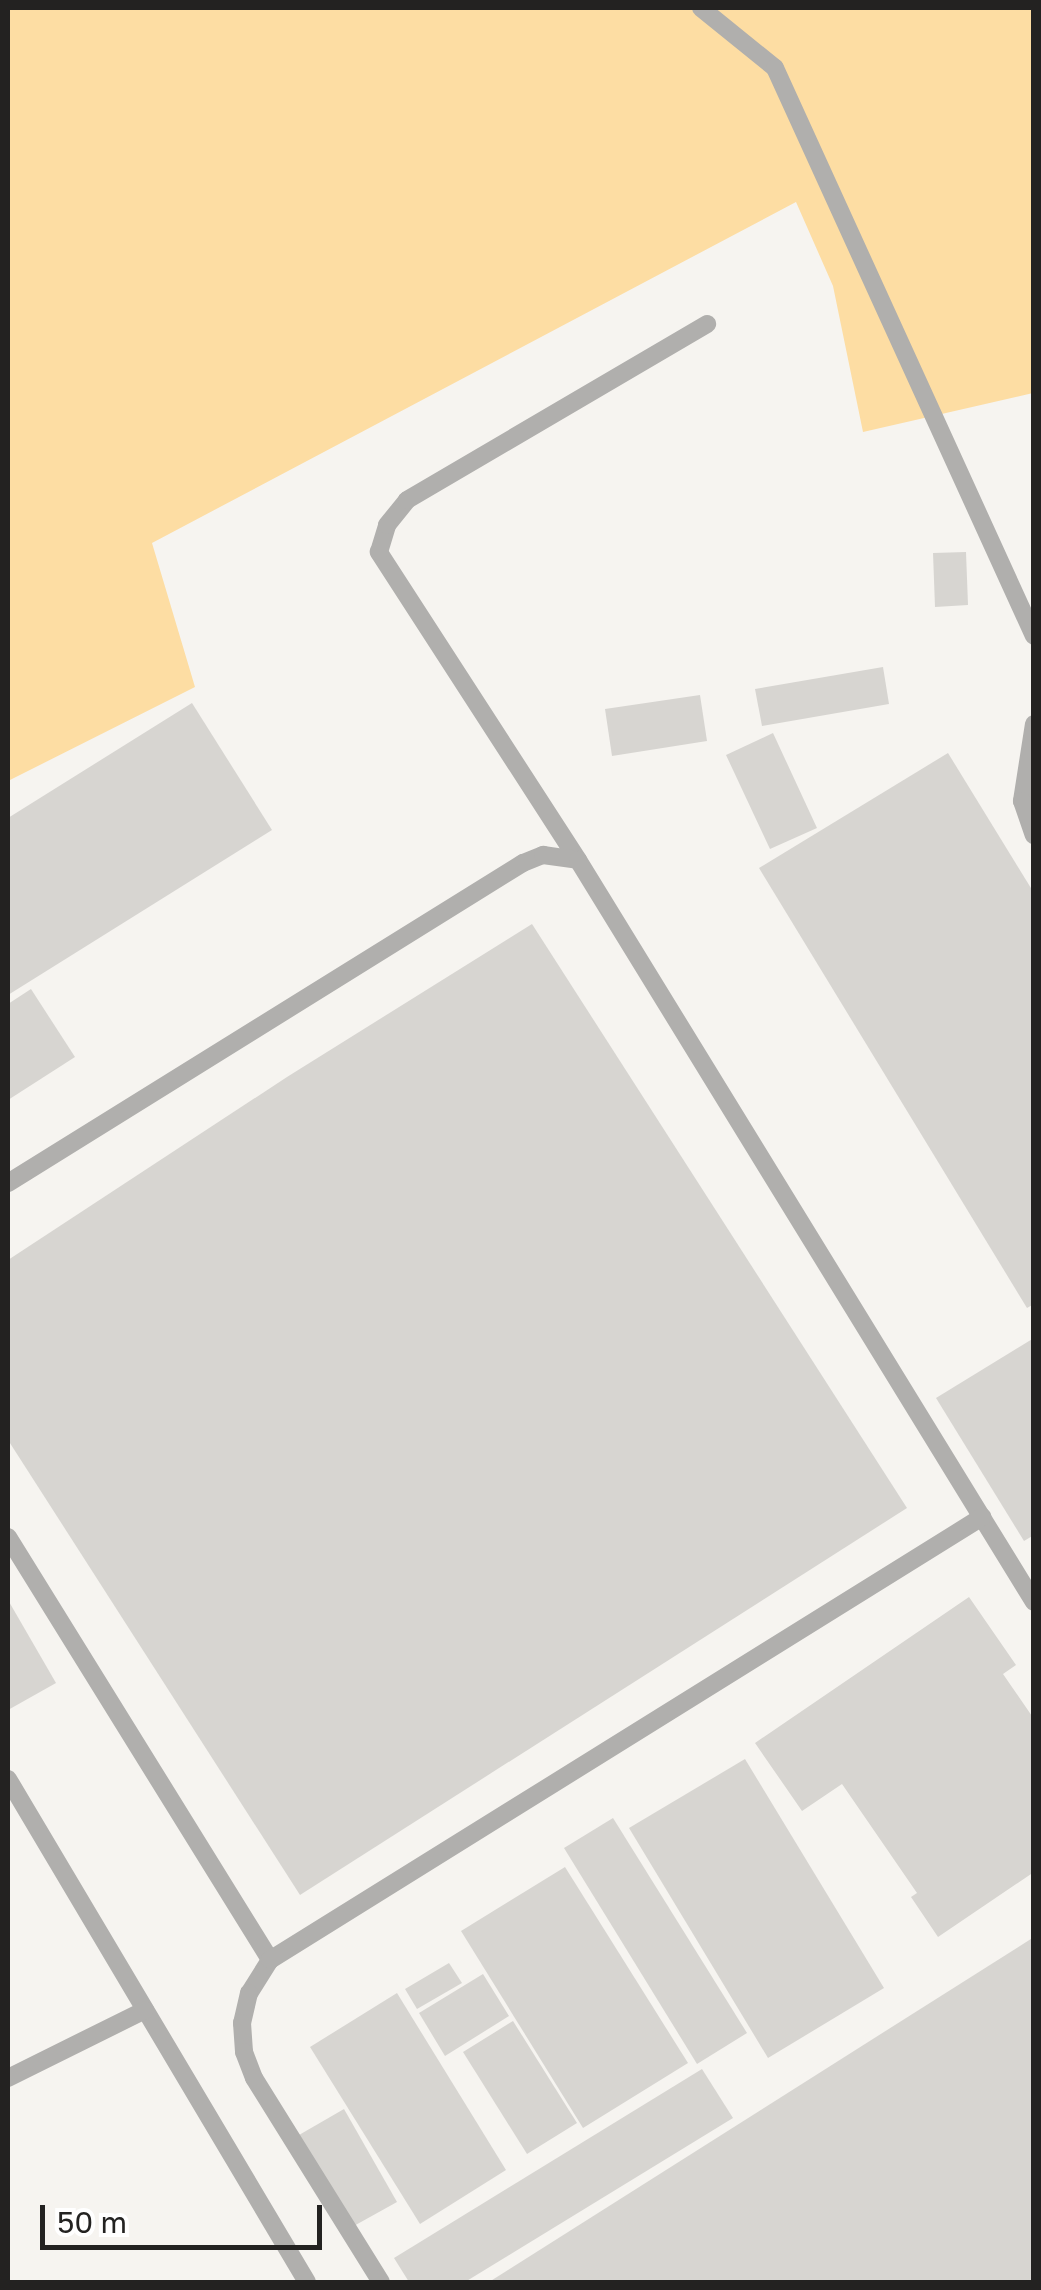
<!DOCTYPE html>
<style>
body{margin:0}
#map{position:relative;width:1041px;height:2290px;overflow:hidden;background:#f6f4f0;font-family:"Golos Text",sans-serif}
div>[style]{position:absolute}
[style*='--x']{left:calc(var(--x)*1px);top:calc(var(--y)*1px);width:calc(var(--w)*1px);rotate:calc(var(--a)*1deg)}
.green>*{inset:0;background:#fddda3}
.building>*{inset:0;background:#d7d5d1}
.lane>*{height:18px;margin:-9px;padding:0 9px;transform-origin:9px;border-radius:9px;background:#b0afad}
span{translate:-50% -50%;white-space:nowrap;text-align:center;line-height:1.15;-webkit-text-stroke:10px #fff;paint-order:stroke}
.frame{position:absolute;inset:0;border:10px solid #232221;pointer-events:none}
.scale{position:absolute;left:40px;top:2205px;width:282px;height:45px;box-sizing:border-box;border:5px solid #232221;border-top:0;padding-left:12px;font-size:30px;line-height:35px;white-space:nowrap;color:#232221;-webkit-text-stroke:8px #fff;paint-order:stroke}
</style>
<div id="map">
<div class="green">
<i style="clip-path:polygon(8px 8px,1033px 8px,1033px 393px,863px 432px,833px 286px,796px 202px,152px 543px,195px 687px,8px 781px)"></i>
</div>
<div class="building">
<i style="clip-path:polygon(966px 552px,968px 605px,935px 607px,933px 553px)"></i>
<i style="clip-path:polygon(883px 667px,889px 704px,762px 726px,755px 689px)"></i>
<i style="clip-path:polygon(700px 695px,707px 741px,612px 756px,605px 709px)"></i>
<i style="clip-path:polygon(192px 703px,272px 830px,8px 995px,8px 818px)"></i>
<i style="clip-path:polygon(773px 733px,817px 828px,770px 849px,726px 755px)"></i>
<i style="clip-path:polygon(948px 753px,1034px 893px,1034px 1304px,1027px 1308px,759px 868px)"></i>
<i style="clip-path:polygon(532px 924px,907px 1508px,300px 1895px,8px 1440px,8px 1260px,287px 1077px)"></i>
<i style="clip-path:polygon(31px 989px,75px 1057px,8px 1100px,8px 1004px)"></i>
<i style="clip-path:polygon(1034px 1338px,1034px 1535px,1024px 1541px,936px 1398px)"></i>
<i style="clip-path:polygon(969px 1597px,1016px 1665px,1003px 1674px,1034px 1719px,1034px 1872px,938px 1937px,911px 1897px,917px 1893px,842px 1784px,802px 1811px,755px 1743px)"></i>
<i style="clip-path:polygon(8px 1600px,56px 1683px,8px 1710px)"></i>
<i style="clip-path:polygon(745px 1759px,884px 1988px,768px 2058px,629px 1828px)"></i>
<i style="clip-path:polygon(613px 1818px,747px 2033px,697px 2064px,564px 1848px)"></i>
<i style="clip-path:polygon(565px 1867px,688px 2063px,583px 2128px,461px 1931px)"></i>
<i style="clip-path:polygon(1034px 1937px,1034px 2282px,489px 2282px)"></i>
<i style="clip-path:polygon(449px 1963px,462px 1983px,417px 2009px,405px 1989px)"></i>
<i style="clip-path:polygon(483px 1974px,509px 2016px,445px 2056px,419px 2013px)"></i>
<i style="clip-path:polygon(397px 1993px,506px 2170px,420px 2224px,310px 2047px)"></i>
<i style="clip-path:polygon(513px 2021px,577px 2123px,527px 2154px,463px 2052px)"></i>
<i style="clip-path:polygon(702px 2069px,733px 2118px,465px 2282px,409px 2282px,394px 2258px)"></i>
<i style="clip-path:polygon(344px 2109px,397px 2202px,352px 2227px,299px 2135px)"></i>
</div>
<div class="lane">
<i style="--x:701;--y:8;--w:95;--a:39"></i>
<i style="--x:775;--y:68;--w:624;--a:65.49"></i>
<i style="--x:1034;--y:724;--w:78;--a:98.9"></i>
<i style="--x:1022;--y:801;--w:36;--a:71"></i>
<i style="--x:578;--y:860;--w:367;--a:-122.9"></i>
<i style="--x:379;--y:552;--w:28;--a:-73"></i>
<i style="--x:387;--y:525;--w:32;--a:-51"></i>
<i style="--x:407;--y:500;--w:348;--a:-30.4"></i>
<i style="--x:8;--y:1183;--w:606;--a:-31.86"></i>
<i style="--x:523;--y:863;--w:22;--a:-22"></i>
<i style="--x:543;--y:855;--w:35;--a:8"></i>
<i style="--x:578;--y:860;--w:871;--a:58.43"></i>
<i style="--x:8;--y:1537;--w:498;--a:58.2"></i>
<i style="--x:270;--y:1960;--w:39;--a:122"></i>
<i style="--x:249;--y:1993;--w:31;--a:103"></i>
<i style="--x:242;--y:2023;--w:29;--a:86"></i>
<i style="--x:244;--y:2052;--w:28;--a:69"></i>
<i style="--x:254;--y:2078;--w:240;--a:58.1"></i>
<i style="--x:8;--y:1779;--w:585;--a:59.27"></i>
<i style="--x:270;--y:1960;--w:839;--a:-31.89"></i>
<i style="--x:8;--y:2078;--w:153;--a:-26.4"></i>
</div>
<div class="frame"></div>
<div class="scale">50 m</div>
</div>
